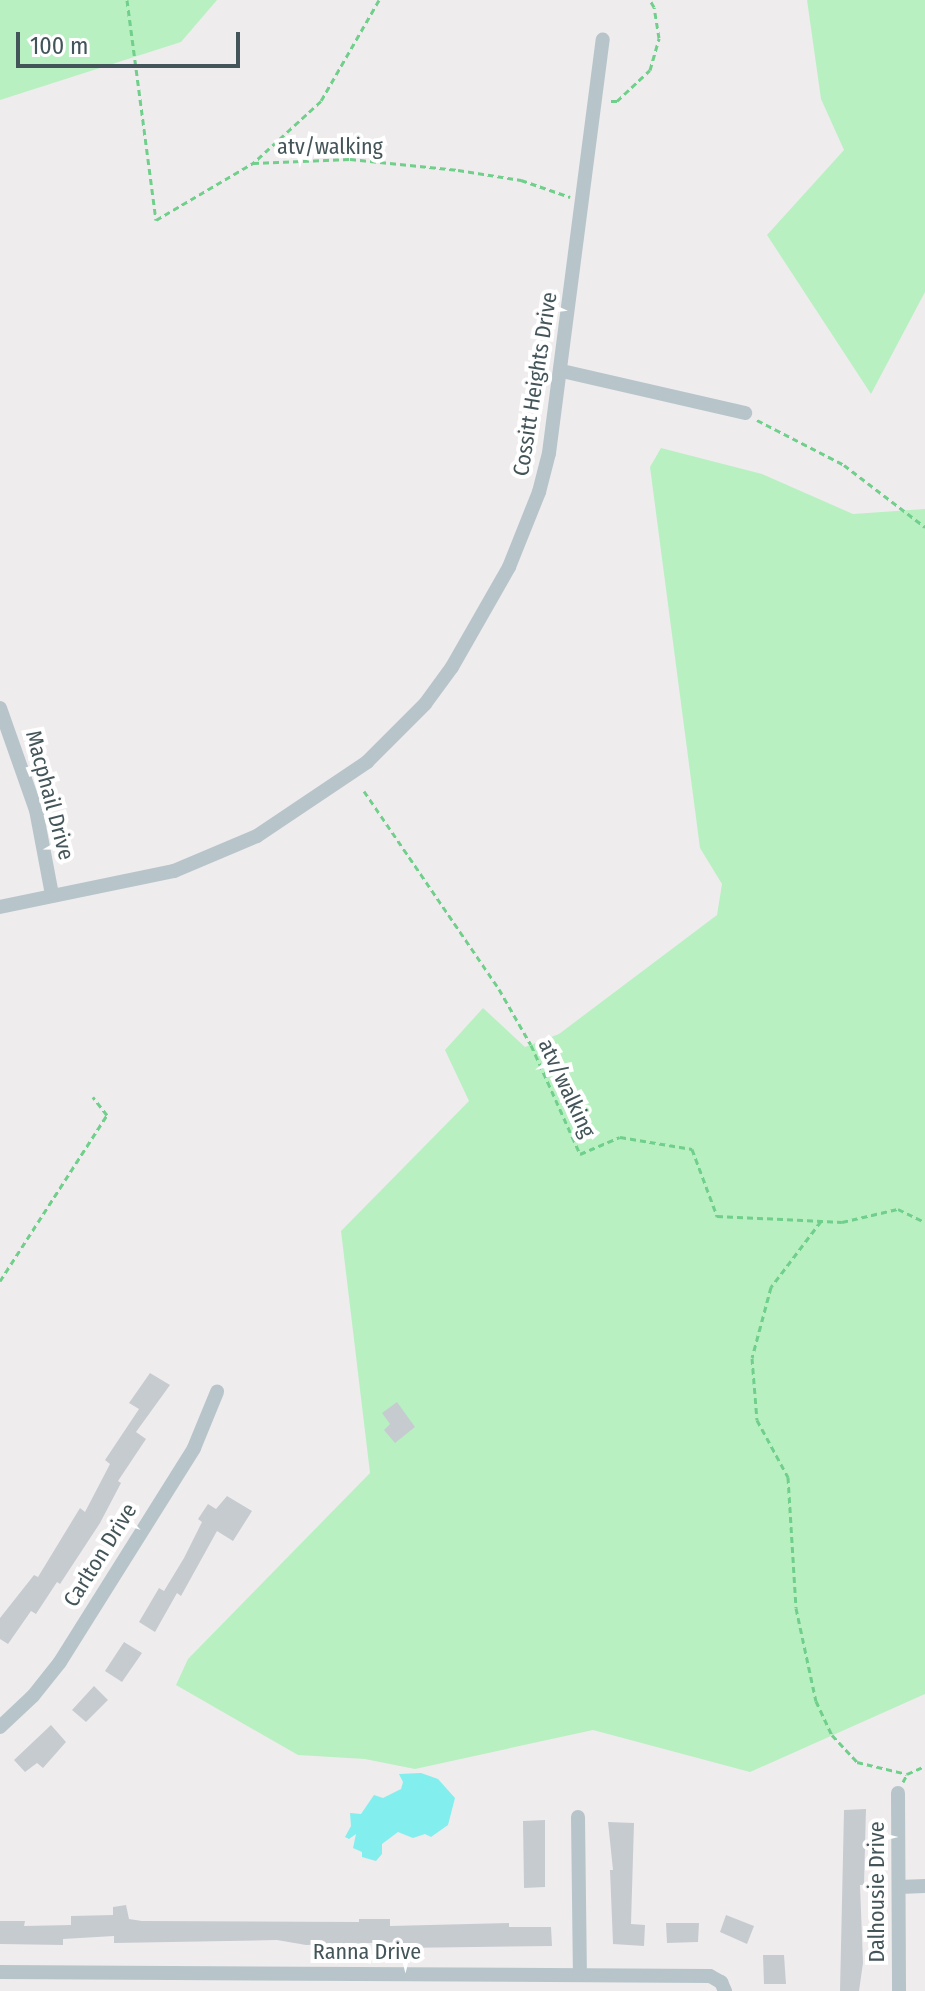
<!DOCTYPE html>
<style>
body{margin:0}
#map{position:relative;width:925px;height:1991px;overflow:hidden;background:#efeced;font-family:"Fira Sans Condensed",sans-serif}
div>[style]{position:absolute}
[style*='--x']{left:calc(var(--x)*1px);top:calc(var(--y)*1px);width:calc(var(--w)*1px);rotate:calc(var(--a)*1deg)}
.green>*{inset:0;background:#b8f0c2}
.water>*{inset:0;background:#83eeee}
.building>*{inset:0;background:#c6cbd0}
.path>*{height:3px;margin-top:-1.5px;transform-origin:0;background:repeating-linear-gradient(90deg,#6fcf8b 0 6px,transparent 0 10px)}
.minor>*{height:14px;margin:-7px;padding:0 7px;transform-origin:7px;border-radius:7px;background:#b7c5ca}
span{translate:-50% -50%;white-space:nowrap;text-align:center;line-height:1.15;-webkit-text-stroke:8px #fff;paint-order:stroke}
.street-label{font-size:22px;color:#44555a}
.scale{position:absolute;left:16px;top:32px;width:224px;height:36px;box-sizing:border-box;border:4px solid #44555a;border-top:0;padding-left:10px;font-size:24px;line-height:28px;white-space:nowrap;color:#44555a;-webkit-text-stroke:6px #fff;paint-order:stroke}
</style>
<div id="map">
<div class="green">
<i style="clip-path:polygon(0 0,217px 0,181px 42px,0 100px)"></i>
<i style="clip-path:polygon(807px 0,925px 0,925px 292px,871px 394px,767px 235px,844px 150px,821px 99px)"></i>
<i style="clip-path:polygon(661px 448px,762px 474px,853px 514px,925px 509px,925px 1694px,750px 1772px,593px 1730px,415px 1769px,365px 1759px,298px 1755px,176px 1685px,188px 1659px,370px 1473px,341px 1231px,469px 1101px,445px 1050px,483px 1008px,525px 1047px,559px 1034px,717px 915px,722px 884px,700px 848px,650px 467px)"></i>
</div>
<div class="water">
<i style="clip-path:polygon(421px 1773px,438px 1779px,455px 1798px,448px 1825px,431px 1837px,425px 1834px,413px 1838px,398px 1832px,382px 1844px,382px 1854px,376px 1861px,362px 1857px,362px 1852px,353px 1848px,356px 1834px,349px 1839px,345px 1837px,351px 1826px,350px 1813px,361px 1814px,374px 1795px,383px 1798px,401px 1789px,403px 1782px,399px 1774px)"></i>
</div>
<div class="building">
<i style="clip-path:polygon(150px 1373px,170px 1385px,136px 1432px,146px 1439px,118px 1481px,121px 1483px,100px 1523px,60px 1584px,57px 1582px,36px 1614px,31px 1611px,8px 1644px,0 1639px,0 1618px,34px 1575px,38px 1577px,80px 1508px,85px 1512px,110px 1464px,105px 1460px,139px 1409px,129px 1403px)"></i>
<i style="clip-path:polygon(397px 1402px,415px 1427px,395px 1443px,384px 1430px,390px 1424px,382px 1413px)"></i>
<i style="clip-path:polygon(227px 1496px,252px 1511px,233px 1541px,217px 1531px,181px 1596px,177px 1593px,155px 1632px,139px 1622px,159px 1588px,164px 1591px,184px 1558px,202px 1522px,198px 1519px,208px 1504px,216px 1509px)"></i>
<i style="clip-path:polygon(124px 1642px,142px 1653px,122px 1682px,105px 1671px)"></i>
<i style="clip-path:polygon(94px 1686px,108px 1700px,86px 1722px,72px 1710px)"></i>
<i style="clip-path:polygon(51px 1725px,66px 1742px,43px 1768px,37px 1763px,25px 1772px,14px 1760px)"></i>
<i style="clip-path:polygon(866px 1809px,864px 1885px,860px 1885px,863px 1963px,859px 1991px,840px 1991px,844px 1810px)"></i>
<i style="clip-path:polygon(545px 1820px,545px 1887px,524px 1888px,523px 1821px)"></i>
<i style="clip-path:polygon(608px 1822px,634px 1823px,631px 1924px,645px 1925px,644px 1946px,613px 1944px,610px 1870px,613px 1870px)"></i>
<i style="clip-path:polygon(126px 1905px,129px 1919px,142px 1921px,359px 1922px,359px 1919px,390px 1919px,390px 1926px,509px 1923px,509px 1927px,551px 1927px,552px 1946px,401px 1948px,401px 1942px,306px 1945px,277px 1940px,114px 1943px,114px 1936px,63px 1939px,63px 1945px,0 1944px,0 1921px,25px 1921px,24px 1926px,71px 1925px,71px 1916px,113px 1915px,113px 1907px)"></i>
<i style="clip-path:polygon(726px 1915px,754px 1926px,747px 1944px,720px 1932px)"></i>
<i style="clip-path:polygon(666px 1923px,699px 1923px,698px 1942px,667px 1943px)"></i>
<i style="clip-path:polygon(763px 1955px,784px 1955px,786px 1984px,764px 1984px)"></i>
</div>
<div class="path">
<i style="--x:127;--y:0;--w:222;--a:82.5"></i>
<i style="--x:156;--y:220;--w:113;--a:-30.4"></i>
<i style="--x:379;--y:0;--w:116;--a:119.9"></i>
<i style="--x:321;--y:101;--w:92;--a:137.6"></i>
<i style="--x:253;--y:163;--w:97;--a:-2.4"></i>
<i style="--x:350;--y:159;--w:109;--a:5.8"></i>
<i style="--x:458;--y:170;--w:64;--a:9"></i>
<i style="--x:521;--y:180;--w:52;--a:19.1"></i>
<i style="--x:611;--y:101;--w:6;--a:0"></i>
<i style="--x:617;--y:101;--w:45;--a:-43.2"></i>
<i style="--x:650;--y:70;--w:33;--a:-74"></i>
<i style="--x:659;--y:38;--w:31;--a:-99"></i>
<i style="--x:654;--y:7;--w:8;--a:-120"></i>
<i style="--x:757;--y:420;--w:98;--a:27.3"></i>
<i style="--x:844;--y:465;--w:102;--a:37.4"></i>
<i style="--x:364;--y:791;--w:240;--a:55.7"></i>
<i style="--x:499;--y:989;--w:64;--a:60.3"></i>
<i style="--x:531;--y:1045;--w:120;--a:65.8"></i>
<i style="--x:580;--y:1154;--w:43;--a:-23"></i>
<i style="--x:620;--y:1137;--w:73;--a:9.5"></i>
<i style="--x:692;--y:1149;--w:72;--a:69.5"></i>
<i style="--x:717;--y:1216;--w:125;--a:2.7"></i>
<i style="--x:842;--y:1222;--w:57;--a:-13.1"></i>
<i style="--x:898;--y:1209;--w:30;--a:26"></i>
<i style="--x:821;--y:1221;--w:83;--a:127.1"></i>
<i style="--x:771;--y:1287;--w:73;--a:105"></i>
<i style="--x:752;--y:1358;--w:62;--a:85.4"></i>
<i style="--x:757;--y:1420;--w:65;--a:61.5"></i>
<i style="--x:788;--y:1477;--w:131;--a:86.5"></i>
<i style="--x:796;--y:1608;--w:95;--a:77.9"></i>
<i style="--x:816;--y:1701;--w:38;--a:65"></i>
<i style="--x:832;--y:1735;--w:37;--a:47"></i>
<i style="--x:857;--y:1762;--w:51;--a:13.5"></i>
<i style="--x:0;--y:1281;--w:197;--a:-57.2"></i>
<i style="--x:107;--y:1115;--w:23;--a:-128"></i>
<i style="--x:903;--y:1782;--w:9;--a:-63"></i>
<i style="--x:907;--y:1774;--w:20;--a:-24"></i>
</div>
<div class="minor">
<i style="--x:562;--y:371;--w:188;--a:12.9"></i>
<i style="--x:0;--y:708;--w:108;--a:70.6"></i>
<i style="--x:36;--y:810;--w:86;--a:79.3"></i>
<i style="--x:0;--y:907;--w:178;--a:-11.7"></i>
<i style="--x:174;--y:871;--w:90;--a:-22.9"></i>
<i style="--x:257;--y:836;--w:133;--a:-33.9"></i>
<i style="--x:367;--y:762;--w:82;--a:-45"></i>
<i style="--x:425;--y:704;--w:46;--a:-53.9"></i>
<i style="--x:452;--y:667;--w:115;--a:-60.3"></i>
<i style="--x:509;--y:567;--w:81;--a:-68.2"></i>
<i style="--x:539;--y:492;--w:40;--a:-75.6"></i>
<i style="--x:549;--y:453;--w:417;--a:-82.6"></i>
<i style="--x:0;--y:1727;--w:45;--a:-43.2"></i>
<i style="--x:33;--y:1696;--w:43;--a:-51.5"></i>
<i style="--x:60;--y:1662;--w:252;--a:-57.9"></i>
<i style="--x:194;--y:1448;--w:61;--a:-67.7"></i>
<i style="--x:898;--y:1793;--w:198;--a:89.7"></i>
<i style="--x:578;--y:1817;--w:156;--a:89.3"></i>
<i style="--x:899;--y:1887;--w:26;--a:-2"></i>
<i style="--x:0;--y:1972;--w:710;--a:0.32"></i>
<i style="--x:710;--y:1976;--w:13;--a:29"></i>
<i style="--x:721;--y:1982;--w:10;--a:66"></i>
</div>
<div class="street-label">
<span style="left:330px;top:147px">atv/walking</span>
<span style="left:535px;top:384px;rotate:-81deg">Cossitt Heights Drive</span>
<span style="left:50px;top:795px;rotate:75deg">Macphail Drive</span>
<span style="left:567px;top:1088px;rotate:65deg">atv/walking</span>
<span style="left:100px;top:1555px;rotate:-58deg">Carlton Drive</span>
<span style="left:877px;top:1892px;rotate:-90deg">Dalhousie Drive</span>
<span style="left:367px;top:1952px">Ranna Drive</span>
</div>
<div class="scale">100 m</div>
</div>
